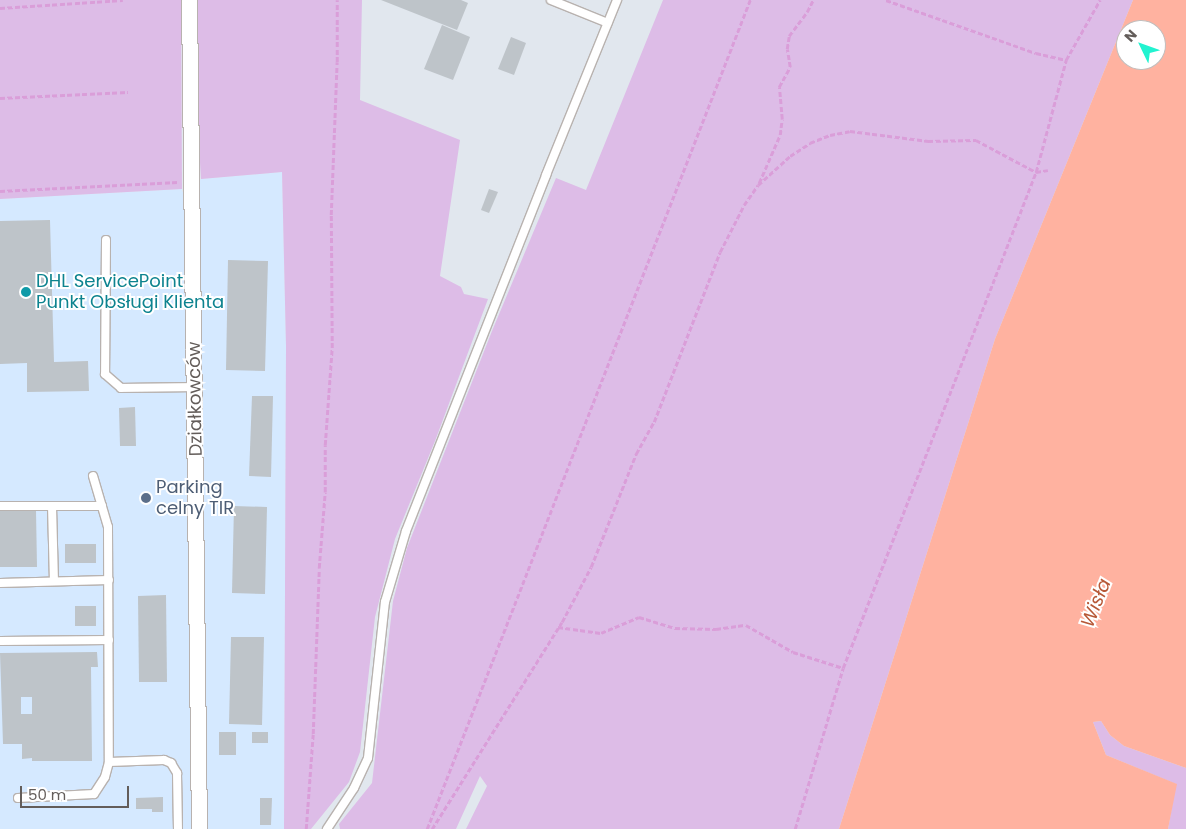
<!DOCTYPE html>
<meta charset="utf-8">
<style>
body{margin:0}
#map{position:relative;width:1186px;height:829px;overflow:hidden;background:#e1e7ee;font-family:Poppins,sans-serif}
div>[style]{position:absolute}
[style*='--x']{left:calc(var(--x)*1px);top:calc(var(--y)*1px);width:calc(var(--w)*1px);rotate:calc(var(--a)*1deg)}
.commercial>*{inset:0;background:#d5e9ff}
.green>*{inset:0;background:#ddbce7}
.water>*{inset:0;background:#ffb2a0}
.building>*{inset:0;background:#bec4c9}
.path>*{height:2.5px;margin-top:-1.25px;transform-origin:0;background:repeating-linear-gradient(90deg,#da9ed9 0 5px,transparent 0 7.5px)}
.roads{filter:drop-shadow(1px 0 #b8b2af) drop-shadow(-1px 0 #b8b2af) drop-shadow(0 1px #b8b2af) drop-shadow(0 -1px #b8b2af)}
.lane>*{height:8px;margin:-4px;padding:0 4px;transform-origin:4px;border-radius:4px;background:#fff}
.street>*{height:15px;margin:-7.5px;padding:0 7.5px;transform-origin:7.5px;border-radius:7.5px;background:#fff}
.dots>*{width:14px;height:14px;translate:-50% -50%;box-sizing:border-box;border:2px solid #fff;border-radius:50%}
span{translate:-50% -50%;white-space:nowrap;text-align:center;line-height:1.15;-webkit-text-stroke:4px #fff;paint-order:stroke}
.culture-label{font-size:18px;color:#0d838f}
.left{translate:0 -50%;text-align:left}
.street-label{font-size:18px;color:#635d5a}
.service-label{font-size:18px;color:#4e5e75}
.water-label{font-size:19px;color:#b75938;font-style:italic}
.north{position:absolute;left:1116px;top:20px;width:50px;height:50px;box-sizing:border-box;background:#fff;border:1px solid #c1bebd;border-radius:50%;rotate:312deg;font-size:14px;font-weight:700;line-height:20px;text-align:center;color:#635d5a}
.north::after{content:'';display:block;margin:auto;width:18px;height:22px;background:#22f3d0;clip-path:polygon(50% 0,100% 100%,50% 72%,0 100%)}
.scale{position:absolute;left:20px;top:786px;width:109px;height:22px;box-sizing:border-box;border:2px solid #635d5a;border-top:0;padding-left:6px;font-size:15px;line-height:18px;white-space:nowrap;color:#635d5a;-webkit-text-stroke:4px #fff;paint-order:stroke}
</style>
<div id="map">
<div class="commercial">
<i style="clip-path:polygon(282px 172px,286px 346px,284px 829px,0 829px,0 199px,182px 189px,182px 192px,201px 179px)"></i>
</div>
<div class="green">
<i style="clip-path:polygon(0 0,181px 0,182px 189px,0 199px)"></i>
<i style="clip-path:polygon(190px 0,362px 0,360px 100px,460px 140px,440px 276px,461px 287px,464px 294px,488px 299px,435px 441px,395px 539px,375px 617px,360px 752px,349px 782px,311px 829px,284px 829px,286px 346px,282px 172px,201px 179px)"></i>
<i style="clip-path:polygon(663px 0,1133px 0,995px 339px,839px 829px,466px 829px,487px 786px,480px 776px,456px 829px,340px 829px,339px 824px,372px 783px,393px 601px,407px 548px,492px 331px,556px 178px,586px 190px)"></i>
<i style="clip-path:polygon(1101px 721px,1110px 735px,1124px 746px,1186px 768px,1186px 829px,1168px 829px,1176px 784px,1106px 755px,1093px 722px)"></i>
</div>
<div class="water">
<i style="clip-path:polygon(evenodd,1133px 0,1186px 0,1186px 768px,1124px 746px,1110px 735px,1101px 721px,1093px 722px,1106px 755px,1177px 784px,1168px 829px,839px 829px,995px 339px,1133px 0,1126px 30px,1156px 30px,1156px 60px,1126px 60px,1126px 30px)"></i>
</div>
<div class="building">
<i style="clip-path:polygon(381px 0,461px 0,468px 3px,457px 30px)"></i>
<i style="clip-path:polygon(442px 25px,470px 37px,453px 80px,424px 69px)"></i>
<i style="clip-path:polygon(511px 37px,526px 43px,514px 75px,498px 69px)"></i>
<i style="clip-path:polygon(489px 189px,498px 192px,489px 213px,481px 210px)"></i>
<i style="clip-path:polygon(50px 220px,54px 362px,88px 361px,89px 391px,27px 392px,27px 363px,0 364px,0 221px)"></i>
<i style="clip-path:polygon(228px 260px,268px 261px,265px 371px,226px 370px)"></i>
<i style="clip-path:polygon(252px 396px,273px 396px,271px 477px,249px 476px)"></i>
<i style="clip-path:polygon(135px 407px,136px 446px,120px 446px,119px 408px)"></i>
<i style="clip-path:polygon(234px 506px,267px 507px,265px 594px,232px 593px)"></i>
<i style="clip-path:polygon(0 511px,36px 511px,37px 567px,0 567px)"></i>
<i style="clip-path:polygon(65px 544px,96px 544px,96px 563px,65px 563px)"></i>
<i style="clip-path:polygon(166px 595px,167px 682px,139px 682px,138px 596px)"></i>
<i style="clip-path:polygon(75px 606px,96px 606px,96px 626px,75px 626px)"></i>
<i style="clip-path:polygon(231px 637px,264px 637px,262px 725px,229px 724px)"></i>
<i style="clip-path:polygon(evenodd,97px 652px,98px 667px,91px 667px,92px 761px,32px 761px,32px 758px,22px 759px,22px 744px,3px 744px,0 653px,97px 652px,21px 697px,32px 697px,32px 714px,21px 714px,21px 697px)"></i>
<i style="clip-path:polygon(219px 732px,236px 732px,236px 755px,219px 755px)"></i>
<i style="clip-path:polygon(252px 732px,268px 732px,268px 743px,252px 743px)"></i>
<i style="clip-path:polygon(163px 797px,163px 812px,152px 812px,152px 809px,136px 809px,136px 798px)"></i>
<i style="clip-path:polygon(260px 798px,272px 798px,271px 825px,260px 825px)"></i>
</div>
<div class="path">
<i style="--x:886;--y:0;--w:159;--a:19.5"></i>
<i style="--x:1036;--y:53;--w:31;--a:13"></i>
<i style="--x:0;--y:8;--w:123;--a:-3.7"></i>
<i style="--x:0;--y:98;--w:128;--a:-2.7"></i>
<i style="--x:759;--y:183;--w:52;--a:-66.4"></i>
<i style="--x:780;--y:135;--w:16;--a:-83"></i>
<i style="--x:782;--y:119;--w:32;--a:-95"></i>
<i style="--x:779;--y:87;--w:23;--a:-61"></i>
<i style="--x:790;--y:67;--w:18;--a:-99"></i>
<i style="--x:787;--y:49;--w:13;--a:-81"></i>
<i style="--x:789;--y:36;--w:30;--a:-53"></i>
<i style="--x:807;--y:12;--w:13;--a:-63"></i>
<i style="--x:0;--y:191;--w:178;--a:-2.9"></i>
<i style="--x:558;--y:627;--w:43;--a:7.9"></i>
<i style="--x:601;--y:633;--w:41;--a:-22.8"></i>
<i style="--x:639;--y:617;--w:38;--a:17"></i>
<i style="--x:675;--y:628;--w:41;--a:1.4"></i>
<i style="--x:716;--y:629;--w:30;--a:-8"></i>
<i style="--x:746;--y:625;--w:54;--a:29.9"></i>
<i style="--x:793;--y:652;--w:52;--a:17.7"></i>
<i style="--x:306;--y:829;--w:95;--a:-85.8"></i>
<i style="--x:313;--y:734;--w:166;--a:-87.9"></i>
<i style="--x:319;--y:568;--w:76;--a:-85.5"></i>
<i style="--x:325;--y:492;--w:47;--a:-90"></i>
<i style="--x:325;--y:445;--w:97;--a:-85.9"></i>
<i style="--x:332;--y:348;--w:133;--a:-90.4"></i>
<i style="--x:331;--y:215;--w:153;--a:-87.8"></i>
<i style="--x:337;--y:62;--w:62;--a:-90"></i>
<i style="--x:427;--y:829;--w:890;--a:-68.71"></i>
<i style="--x:432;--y:829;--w:244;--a:-57.9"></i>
<i style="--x:562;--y:622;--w:62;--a:-62.2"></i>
<i style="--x:591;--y:567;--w:122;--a:-68.3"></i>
<i style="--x:636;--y:454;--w:37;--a:-61"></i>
<i style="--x:654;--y:422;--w:182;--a:-68.8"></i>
<i style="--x:720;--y:252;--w:53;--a:-62.9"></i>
<i style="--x:744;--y:205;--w:24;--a:-55"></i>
<i style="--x:758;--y:185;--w:43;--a:-42.2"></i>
<i style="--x:790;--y:156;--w:24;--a:-33"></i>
<i style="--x:810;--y:143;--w:22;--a:-22"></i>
<i style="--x:830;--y:135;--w:20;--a:-11"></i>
<i style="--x:850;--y:131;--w:79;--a:7.3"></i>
<i style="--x:928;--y:141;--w:48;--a:-1.2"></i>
<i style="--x:976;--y:140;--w:68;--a:28.1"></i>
<i style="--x:1036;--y:172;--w:12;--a:-9"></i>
<i style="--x:795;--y:829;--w:168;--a:-73.4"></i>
<i style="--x:843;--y:668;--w:532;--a:-68.74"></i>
<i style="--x:1036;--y:172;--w:116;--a:-75"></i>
<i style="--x:1066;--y:60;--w:69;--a:-60.5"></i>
</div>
<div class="roads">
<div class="lane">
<i style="--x:551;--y:0;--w:61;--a:22"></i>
<i style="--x:106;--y:240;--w:134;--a:90.4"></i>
<i style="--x:105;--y:374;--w:21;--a:41"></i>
<i style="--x:121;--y:388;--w:74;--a:-0.8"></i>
<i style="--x:93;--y:476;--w:53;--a:73.6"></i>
<i style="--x:108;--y:527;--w:235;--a:89.8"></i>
<i style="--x:109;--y:762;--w:55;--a:-2.1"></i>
<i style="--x:164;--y:760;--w:8;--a:23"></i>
<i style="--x:171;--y:763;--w:12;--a:59"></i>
<i style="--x:177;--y:773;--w:56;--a:89"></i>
<i style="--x:0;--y:506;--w:102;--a:0"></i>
<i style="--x:52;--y:506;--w:75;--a:88.5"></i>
<i style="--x:0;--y:583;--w:109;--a:-1.6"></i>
<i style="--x:0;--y:641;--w:109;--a:-0.5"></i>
<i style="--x:18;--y:798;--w:76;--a:-3"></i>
<i style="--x:94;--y:794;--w:20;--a:-57"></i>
<i style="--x:105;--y:777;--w:16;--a:-75"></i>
<i style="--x:327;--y:829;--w:49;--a:-56.6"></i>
<i style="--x:354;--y:788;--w:33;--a:-65"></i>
<i style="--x:368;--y:758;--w:157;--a:-83.8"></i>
<i style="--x:385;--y:602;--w:74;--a:-73.5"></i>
<i style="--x:406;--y:531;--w:383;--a:-68.5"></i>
<i style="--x:546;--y:175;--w:189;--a:-67.9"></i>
</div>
<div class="street">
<i style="--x:189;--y:0;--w:829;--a:89.31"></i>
</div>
</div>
<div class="dots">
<i style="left:26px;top:292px;background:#0f9aa8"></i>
<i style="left:146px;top:498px;background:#5c6f8a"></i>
</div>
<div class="culture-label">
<span class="left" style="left:36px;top:292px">DHL ServicePoint<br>Punkt Obsługi Klienta</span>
</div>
<div class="street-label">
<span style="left:195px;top:399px;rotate:-91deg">Działkowców</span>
</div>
<div class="service-label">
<span class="left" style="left:156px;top:498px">Parking<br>celny TIR</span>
</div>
<div class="water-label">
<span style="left:1096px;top:603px;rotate:-68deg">Wisła</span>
</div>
<div class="north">N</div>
<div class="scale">50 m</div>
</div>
